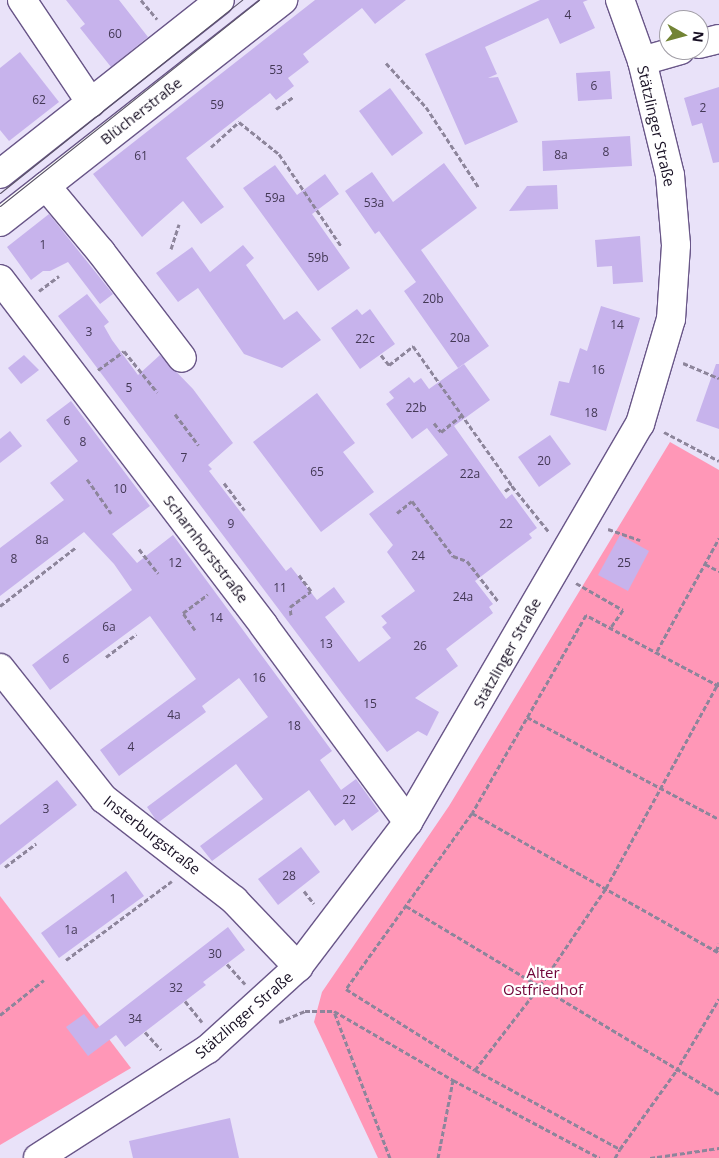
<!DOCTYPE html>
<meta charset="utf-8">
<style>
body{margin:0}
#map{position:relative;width:719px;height:1158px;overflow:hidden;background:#e9e2f9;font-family:"Open Sans",sans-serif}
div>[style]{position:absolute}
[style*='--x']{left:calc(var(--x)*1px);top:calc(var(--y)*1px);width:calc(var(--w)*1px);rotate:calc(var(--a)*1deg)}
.green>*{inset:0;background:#ff97b7}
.building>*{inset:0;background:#c7b3ec}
.path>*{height:3px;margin-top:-1.5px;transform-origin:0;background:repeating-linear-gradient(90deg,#8d859b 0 5px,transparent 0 7.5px)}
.roads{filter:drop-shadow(1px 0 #695688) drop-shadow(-1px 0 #695688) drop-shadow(0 1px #695688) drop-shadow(0 -1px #695688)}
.minor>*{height:28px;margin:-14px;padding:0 14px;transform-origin:14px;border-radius:14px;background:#fff}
.tram>*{height:1px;margin:-0.5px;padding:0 0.5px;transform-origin:0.5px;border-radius:0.5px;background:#585165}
span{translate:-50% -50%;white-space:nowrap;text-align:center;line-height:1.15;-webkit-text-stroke:4.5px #fff;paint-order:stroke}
.number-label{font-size:12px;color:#433855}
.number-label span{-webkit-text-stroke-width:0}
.street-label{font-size:15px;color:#170f23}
.park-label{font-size:15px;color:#710539}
.north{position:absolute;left:659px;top:10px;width:50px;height:50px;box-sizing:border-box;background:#fff;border:1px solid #a29fa7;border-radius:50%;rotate:97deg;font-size:14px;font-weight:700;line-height:20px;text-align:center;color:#170f23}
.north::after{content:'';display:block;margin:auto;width:18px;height:22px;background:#728434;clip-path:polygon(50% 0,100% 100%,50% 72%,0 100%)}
</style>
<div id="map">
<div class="green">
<i style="clip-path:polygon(670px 442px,719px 470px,719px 1158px,378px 1158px,314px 1022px,322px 992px,449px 806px)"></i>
<i style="clip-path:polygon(0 896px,131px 1068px,0 1145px)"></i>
</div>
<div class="building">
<i style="clip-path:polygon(66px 0,119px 0,148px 37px,111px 67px,80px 28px,85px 24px)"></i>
<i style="clip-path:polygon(315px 0,406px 0,375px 24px,362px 8px,303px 54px,309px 62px,288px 78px,294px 86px,276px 100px,270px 93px,186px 158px,224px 207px,201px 224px,183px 201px,142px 237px,93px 174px)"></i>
<i style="clip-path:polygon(540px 0,588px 0,583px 2px,595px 28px,560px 44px,548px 18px,485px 47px,497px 74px,488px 78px,498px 77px,518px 122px,465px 145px,425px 54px)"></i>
<i style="clip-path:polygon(20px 52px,59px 102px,9px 141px,0 130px,0 68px)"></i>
<i style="clip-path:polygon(610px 71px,612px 99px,578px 101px,576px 73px)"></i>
<i style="clip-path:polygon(719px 87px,719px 162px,713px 163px,702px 123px,692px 126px,684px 98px)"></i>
<i style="clip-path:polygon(390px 88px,423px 133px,392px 156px,359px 111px)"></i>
<i style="clip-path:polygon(630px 136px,632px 166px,543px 171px,542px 141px)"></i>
<i style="clip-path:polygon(444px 163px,477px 208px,421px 250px,489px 346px,458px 368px,404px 291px,416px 282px,379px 231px,375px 234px,345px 191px,372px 172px,393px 202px)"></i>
<i style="clip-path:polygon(275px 165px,297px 195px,325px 174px,339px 194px,312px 214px,350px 268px,318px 291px,243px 188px)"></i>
<i style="clip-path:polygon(557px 185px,558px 209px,509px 211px,527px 186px)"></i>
<i style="clip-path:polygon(49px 214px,113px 294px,100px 304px,68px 262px,50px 271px,43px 271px,31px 280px,7px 247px)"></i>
<i style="clip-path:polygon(640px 236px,643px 282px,613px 284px,612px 266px,597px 267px,595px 240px)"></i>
<i style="clip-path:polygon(243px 245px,254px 258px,246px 265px,284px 320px,297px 311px,321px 340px,282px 368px,244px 354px,198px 288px,178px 302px,156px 273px,192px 247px,210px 272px)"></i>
<i style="clip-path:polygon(87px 294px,109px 322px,104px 326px,112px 340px,138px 375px,160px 355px,193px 389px,233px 443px,208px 465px,212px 469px,209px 471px,286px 571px,291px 567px,317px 600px,334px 587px,345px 602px,325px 617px,359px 662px,391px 638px,382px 627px,387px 623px,381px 616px,415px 591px,387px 552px,393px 545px,369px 514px,448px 455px,427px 428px,412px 439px,386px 404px,394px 398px,389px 392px,409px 377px,414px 383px,421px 378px,429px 389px,464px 364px,490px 400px,454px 426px,506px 499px,512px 494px,537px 528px,529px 534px,532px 538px,475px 581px,493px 604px,489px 607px,493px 613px,446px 649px,458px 666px,415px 698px,439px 712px,427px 736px,418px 731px,387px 752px,344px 696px,58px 316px)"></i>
<i style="clip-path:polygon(601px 306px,640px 318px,606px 431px,550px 415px,559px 381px,569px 383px,580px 348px,587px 351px)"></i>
<i style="clip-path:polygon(357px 309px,362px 315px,370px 309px,395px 344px,360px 369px,331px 328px)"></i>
<i style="clip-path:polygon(24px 355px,39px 370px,21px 384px,8px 368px)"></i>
<i style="clip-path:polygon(716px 364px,719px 364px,719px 429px,696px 421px)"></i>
<i style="clip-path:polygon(317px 393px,355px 443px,343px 452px,374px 492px,321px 532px,253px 442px)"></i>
<i style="clip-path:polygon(71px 401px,150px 506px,112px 534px,137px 563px,173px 535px,332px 751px,320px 760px,341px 790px,356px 779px,379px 811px,352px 831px,344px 819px,335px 826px,309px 790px,212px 861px,200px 846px,263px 799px,236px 764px,159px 822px,156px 820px,147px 807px,268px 717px,239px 678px,202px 706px,206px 712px,119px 776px,100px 750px,196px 679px,150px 616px,50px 690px,32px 665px,132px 590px,114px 564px,84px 532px,0 596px,0 548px,64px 500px,50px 483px,78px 461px,46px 420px)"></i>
<i style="clip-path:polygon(10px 431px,22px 446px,0 463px,0 439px)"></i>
<i style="clip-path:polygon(550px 435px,571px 464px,539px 487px,518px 457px)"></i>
<i style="clip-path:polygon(620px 535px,649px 551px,628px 591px,598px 575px)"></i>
<i style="clip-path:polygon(57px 780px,77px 805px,0 865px,0 825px)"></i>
<i style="clip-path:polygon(301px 847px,320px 872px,278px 905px,258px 879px)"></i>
<i style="clip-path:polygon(126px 871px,144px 896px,59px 958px,41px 933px)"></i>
<i style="clip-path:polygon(228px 927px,245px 950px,203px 982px,206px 985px,125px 1047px,116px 1035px,88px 1056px,66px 1027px,84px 1014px,96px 1029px)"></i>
<i style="clip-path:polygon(230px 1118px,239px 1158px,133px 1158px,129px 1141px)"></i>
</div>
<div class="path">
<i style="--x:141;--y:0;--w:25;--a:50"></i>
<i style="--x:386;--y:63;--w:59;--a:47.7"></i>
<i style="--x:426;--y:107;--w:97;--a:56.8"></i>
<i style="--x:276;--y:109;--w:21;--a:-35"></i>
<i style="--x:211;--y:147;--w:38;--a:-42"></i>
<i style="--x:239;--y:122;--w:51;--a:38.7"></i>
<i style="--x:279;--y:154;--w:111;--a:56"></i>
<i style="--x:171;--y:249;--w:26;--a:-72"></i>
<i style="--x:39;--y:291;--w:25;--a:-37"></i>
<i style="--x:381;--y:355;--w:13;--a:51"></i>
<i style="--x:389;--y:365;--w:31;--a:-38"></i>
<i style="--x:413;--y:346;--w:171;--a:54.7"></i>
<i style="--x:512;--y:486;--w:59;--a:51.2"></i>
<i style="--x:683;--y:363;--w:39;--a:23"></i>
<i style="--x:98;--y:370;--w:32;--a:-36"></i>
<i style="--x:124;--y:351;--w:53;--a:51.2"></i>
<i style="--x:175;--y:414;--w:39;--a:53"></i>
<i style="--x:434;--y:423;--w:11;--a:52"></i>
<i style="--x:441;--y:432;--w:27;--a:-39"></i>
<i style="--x:664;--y:432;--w:62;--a:27.8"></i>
<i style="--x:87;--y:479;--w:42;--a:54.8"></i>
<i style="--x:224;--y:483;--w:34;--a:53"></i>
<i style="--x:505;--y:491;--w:9;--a:-36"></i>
<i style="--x:397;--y:513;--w:19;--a:-39"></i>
<i style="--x:412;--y:501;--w:69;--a:53.3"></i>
<i style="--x:453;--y:556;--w:15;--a:20"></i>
<i style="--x:467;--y:561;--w:51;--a:52.2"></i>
<i style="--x:608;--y:529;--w:34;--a:19"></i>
<i style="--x:139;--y:549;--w:31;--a:52"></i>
<i style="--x:705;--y:564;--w:16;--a:27"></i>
<i style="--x:576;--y:583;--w:54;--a:29.9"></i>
<i style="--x:623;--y:610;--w:21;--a:125"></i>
<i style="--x:0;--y:606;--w:95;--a:-37.7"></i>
<i style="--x:291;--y:615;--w:8;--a:-97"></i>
<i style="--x:290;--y:607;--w:26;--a:-37"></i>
<i style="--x:311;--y:591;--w:20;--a:-127"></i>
<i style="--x:195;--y:630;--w:21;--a:-125"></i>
<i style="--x:183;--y:613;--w:31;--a:-37"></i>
<i style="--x:657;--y:651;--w:129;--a:-61.2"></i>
<i style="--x:106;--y:657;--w:38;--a:-37"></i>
<i style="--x:719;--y:686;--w:151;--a:-151.9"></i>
<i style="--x:586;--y:615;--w:228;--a:119.9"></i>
<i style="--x:472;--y:813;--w:216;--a:125.6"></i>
<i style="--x:346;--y:989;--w:152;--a:32.1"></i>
<i style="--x:475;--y:1070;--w:165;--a:28.6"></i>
<i style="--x:620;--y:1149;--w:96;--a:-54.3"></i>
<i style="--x:676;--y:1071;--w:84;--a:-59.2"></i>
<i style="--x:527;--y:717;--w:217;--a:28"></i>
<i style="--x:472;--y:813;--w:284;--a:29.5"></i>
<i style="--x:5;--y:867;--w:39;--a:-37"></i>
<i style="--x:304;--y:891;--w:16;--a:52"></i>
<i style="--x:406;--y:906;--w:365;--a:31"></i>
<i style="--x:716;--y:951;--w:8;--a:-67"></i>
<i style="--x:66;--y:960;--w:132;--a:-36.7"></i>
<i style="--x:227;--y:964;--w:27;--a:48"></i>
<i style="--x:185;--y:1001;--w:27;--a:51"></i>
<i style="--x:0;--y:1015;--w:56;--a:-38.5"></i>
<i style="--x:279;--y:1022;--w:28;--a:-23"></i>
<i style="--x:305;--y:1011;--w:29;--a:0"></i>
<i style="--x:145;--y:1032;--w:24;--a:48"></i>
<i style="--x:475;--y:1070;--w:106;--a:-52.3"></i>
<i style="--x:540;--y:986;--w:118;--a:-56"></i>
<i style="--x:606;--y:888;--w:235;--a:-61.3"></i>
<i style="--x:390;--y:1158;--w:157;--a:-110.9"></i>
<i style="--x:334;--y:1011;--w:138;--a:30.1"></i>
<i style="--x:453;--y:1080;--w:166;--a:28"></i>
<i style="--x:438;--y:1158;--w:79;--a:-79.1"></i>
<i style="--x:615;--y:1158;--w:10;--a:-61"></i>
<i style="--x:650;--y:1158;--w:70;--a:-8.2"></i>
</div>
<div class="roads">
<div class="minor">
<i style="--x:22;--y:0;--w:124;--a:56.2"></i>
<i style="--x:699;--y:44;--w:21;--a:-14"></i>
<i style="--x:642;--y:61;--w:40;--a:-16"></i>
<i style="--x:0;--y:174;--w:280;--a:-38.3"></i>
<i style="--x:46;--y:186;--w:86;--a:50.2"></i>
<i style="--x:101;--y:252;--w:133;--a:52.6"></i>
<i style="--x:0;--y:222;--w:360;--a:-38.1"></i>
<i style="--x:0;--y:279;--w:436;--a:52.7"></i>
<i style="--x:264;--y:626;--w:243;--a:53.7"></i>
<i style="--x:0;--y:668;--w:167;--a:51.6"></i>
<i style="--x:104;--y:799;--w:165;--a:37.8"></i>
<i style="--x:234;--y:900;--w:93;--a:46.3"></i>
<i style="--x:38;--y:1158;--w:202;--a:-32.7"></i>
<i style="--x:208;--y:1049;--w:122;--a:-42.3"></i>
<i style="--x:298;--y:967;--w:182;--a:-52.8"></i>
<i style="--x:408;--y:822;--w:461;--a:-59.8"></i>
<i style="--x:640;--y:424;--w:109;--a:-73.6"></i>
<i style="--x:671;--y:319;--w:74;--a:-86.1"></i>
<i style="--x:676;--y:245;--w:70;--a:-94.9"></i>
<i style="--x:670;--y:175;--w:117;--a:-103.8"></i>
<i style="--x:642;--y:61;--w:65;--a:-109.8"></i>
</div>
</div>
<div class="tram">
<i style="--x:0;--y:193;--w:310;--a:-38.6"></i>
<i style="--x:0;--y:206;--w:331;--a:-38.5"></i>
</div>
<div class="number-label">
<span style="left:568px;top:15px">4</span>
<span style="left:115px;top:34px">60</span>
<span style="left:276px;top:70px">53</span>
<span style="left:594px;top:86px">6</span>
<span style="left:39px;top:100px">62</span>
<span style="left:217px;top:105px">59</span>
<span style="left:703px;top:108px">2</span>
<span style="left:606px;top:152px">8</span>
<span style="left:561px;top:155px">8a</span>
<span style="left:141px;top:156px">61</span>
<span style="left:275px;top:198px">59a</span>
<span style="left:374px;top:203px">53a</span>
<span style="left:43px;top:245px">1</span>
<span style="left:318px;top:258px">59b</span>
<span style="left:433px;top:299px">20b</span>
<span style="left:617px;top:325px">14</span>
<span style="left:89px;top:332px">3</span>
<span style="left:460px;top:338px">20a</span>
<span style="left:365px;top:339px">22c</span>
<span style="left:598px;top:370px">16</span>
<span style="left:129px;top:388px">5</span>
<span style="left:416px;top:408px">22b</span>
<span style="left:591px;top:413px">18</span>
<span style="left:67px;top:421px">6</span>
<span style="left:83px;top:442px">8</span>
<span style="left:184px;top:458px">7</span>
<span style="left:544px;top:461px">20</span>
<span style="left:317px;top:472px">65</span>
<span style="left:470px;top:474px">22a</span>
<span style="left:120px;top:489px">10</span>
<span style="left:231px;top:524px">9</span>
<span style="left:506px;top:524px">22</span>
<span style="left:42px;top:540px">8a</span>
<span style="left:418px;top:556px">24</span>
<span style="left:14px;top:559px">8</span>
<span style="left:175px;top:563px">12</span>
<span style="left:624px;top:563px">25</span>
<span style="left:280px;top:588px">11</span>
<span style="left:463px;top:597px">24a</span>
<span style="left:216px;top:618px">14</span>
<span style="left:109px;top:627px">6a</span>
<span style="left:326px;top:644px">13</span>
<span style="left:420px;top:646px">26</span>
<span style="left:66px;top:659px">6</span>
<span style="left:259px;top:678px">16</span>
<span style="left:370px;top:704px">15</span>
<span style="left:174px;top:715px">4a</span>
<span style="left:294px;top:726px">18</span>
<span style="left:131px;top:747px">4</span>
<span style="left:349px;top:800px">22</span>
<span style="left:46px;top:809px">3</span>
<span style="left:289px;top:876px">28</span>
<span style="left:113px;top:899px">1</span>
<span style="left:71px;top:930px">1a</span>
<span style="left:215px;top:954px">30</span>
<span style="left:176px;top:988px">32</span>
<span style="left:135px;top:1019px">34</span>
</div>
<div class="street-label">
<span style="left:141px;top:111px;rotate:-38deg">Blücherstraße</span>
<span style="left:656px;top:126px;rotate:77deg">Stätzlinger Straße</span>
<span style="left:206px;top:549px;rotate:53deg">Scharnhorststraße</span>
<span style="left:507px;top:653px;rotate:-61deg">Stätzlinger Straße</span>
<span style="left:152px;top:835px;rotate:38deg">Insterburgstraße</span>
<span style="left:244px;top:1015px;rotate:-41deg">Stätzlinger Straße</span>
</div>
<div class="park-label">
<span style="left:543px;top:981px">Alter<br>Ostfriedhof</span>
</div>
<div class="north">N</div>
</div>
